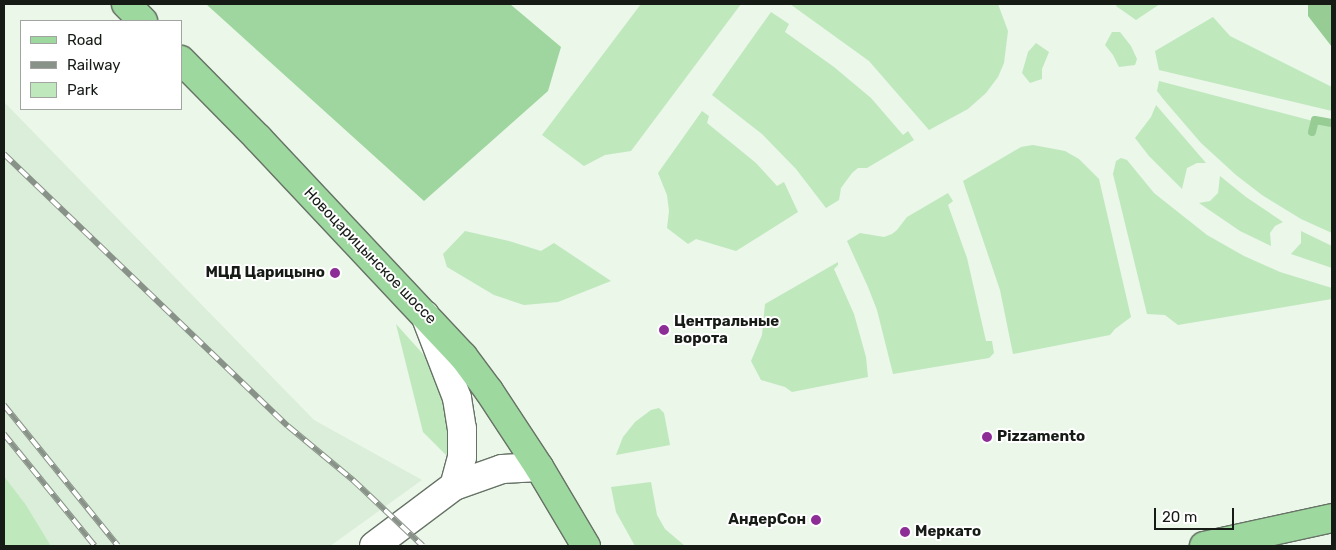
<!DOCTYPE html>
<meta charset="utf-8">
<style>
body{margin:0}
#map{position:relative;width:1336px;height:550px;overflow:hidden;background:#eaf7e9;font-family:Rubik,sans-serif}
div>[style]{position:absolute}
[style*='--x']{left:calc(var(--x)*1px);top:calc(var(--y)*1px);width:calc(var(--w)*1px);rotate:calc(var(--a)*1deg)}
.built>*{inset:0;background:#daeed9}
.green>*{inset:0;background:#bfe8bd}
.forest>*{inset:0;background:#9fd59e}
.water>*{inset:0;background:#97cc95}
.stream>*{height:8px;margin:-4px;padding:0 4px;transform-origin:4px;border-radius:4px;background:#97cc95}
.roads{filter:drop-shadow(1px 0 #667265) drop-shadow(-1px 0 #667265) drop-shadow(0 1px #667265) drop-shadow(0 -1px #667265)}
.minor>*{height:28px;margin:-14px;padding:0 14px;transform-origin:14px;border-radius:14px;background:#fff}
.major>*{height:28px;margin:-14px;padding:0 14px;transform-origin:14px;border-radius:14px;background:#9dd89e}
.rail>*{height:5.5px;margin-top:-2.75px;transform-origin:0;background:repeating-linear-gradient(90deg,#fff 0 11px,#899288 0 22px);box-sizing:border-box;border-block:1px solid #899288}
.dots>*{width:14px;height:14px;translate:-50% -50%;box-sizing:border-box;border:2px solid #fff;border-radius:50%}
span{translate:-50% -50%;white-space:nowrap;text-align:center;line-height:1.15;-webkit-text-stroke:4px #fff;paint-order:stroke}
.street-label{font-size:15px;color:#161b16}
.poi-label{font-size:15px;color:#161b16;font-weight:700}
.right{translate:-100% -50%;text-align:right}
.left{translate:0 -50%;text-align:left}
.frame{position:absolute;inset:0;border:5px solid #161b16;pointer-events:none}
.legend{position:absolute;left:20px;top:20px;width:162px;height:90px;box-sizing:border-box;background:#fff;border:1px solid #a2a4a2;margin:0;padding:6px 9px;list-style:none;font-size:15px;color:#161b16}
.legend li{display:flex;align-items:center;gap:10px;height:25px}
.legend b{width:25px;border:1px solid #a2a4a2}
.scale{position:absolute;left:1154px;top:508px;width:80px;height:22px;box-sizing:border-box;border:2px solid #161b16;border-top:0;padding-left:6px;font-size:15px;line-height:18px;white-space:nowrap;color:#161b16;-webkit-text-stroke:4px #fff;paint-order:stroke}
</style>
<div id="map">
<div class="built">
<i style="clip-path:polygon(4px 102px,314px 420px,422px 480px,330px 546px,51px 546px,26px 505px,4px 476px)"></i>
</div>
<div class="green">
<i style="clip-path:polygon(641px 4px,741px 4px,631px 151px,605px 155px,584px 166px,542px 135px)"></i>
<i style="clip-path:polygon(790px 4px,998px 4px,1008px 31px,1004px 63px,998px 77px,986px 93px,968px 109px,929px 130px,869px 61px)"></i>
<i style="clip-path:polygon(1117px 4px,1160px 4px,1136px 20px,1116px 6px)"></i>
<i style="clip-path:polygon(771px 12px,789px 24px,785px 32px,834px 67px,871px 98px,903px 135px,908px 131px,914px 140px,867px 168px,858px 168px,852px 173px,841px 188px,839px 200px,826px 208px,796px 169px,762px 134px,712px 95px)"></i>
<i style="clip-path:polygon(1213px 17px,1230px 36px,1332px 87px,1332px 111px,1159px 70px,1155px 51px)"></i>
<i style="clip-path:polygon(1112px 32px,1120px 32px,1131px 46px,1137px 59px,1135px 65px,1119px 67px,1113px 55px,1105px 45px)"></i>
<i style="clip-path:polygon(1036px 43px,1049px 52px,1042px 69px,1042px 79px,1030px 83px,1022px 73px,1028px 52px)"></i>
<i style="clip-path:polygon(1159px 81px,1332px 126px,1332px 233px,1301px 219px,1262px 195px,1236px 175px,1201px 143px,1164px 100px,1157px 91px)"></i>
<i style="clip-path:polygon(1156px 105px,1206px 163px,1197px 163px,1187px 168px,1182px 189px,1149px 156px,1135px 138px,1151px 117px)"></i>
<i style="clip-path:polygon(702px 111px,709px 116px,707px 123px,756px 163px,777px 186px,784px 182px,798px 212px,736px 251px,696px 239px,688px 244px,667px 228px,669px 211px,667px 195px,658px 173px)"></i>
<i style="clip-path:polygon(1033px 145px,1065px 151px,1079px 159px,1099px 179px,1131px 317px,1115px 329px,1110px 335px,1013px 354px,1000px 290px,963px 181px,1021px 147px)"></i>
<i style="clip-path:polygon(1121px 158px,1127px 160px,1154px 193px,1207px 235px,1244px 256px,1280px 272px,1332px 288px,1332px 299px,1178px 325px,1165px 315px,1147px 314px,1113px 174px,1116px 161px)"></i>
<i style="clip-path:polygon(1220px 176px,1246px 197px,1283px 222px,1275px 226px,1270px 233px,1271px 246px,1240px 231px,1199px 203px,1210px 201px,1218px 193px)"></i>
<i style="clip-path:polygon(948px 193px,953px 201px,948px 205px,967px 258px,986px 341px,992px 341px,994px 353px,989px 358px,893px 374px,877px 310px,868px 287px,847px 241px,860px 233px,884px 237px,892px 234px,897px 230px,907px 217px)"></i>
<i style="clip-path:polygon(465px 231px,509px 241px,541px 251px,554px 243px,611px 281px,558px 302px,524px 305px,494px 295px,447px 267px,443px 254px)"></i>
<i style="clip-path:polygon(1301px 231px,1332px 246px,1332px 268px,1291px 254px,1301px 243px)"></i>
<i style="clip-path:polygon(838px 262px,838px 265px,834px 269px,854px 314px,866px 357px,868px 377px,792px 392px,785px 387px,761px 380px,751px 361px,762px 335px,765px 304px)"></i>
<i style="clip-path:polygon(396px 324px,432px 364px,450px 410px,449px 458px,423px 432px)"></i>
<i style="clip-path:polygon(659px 408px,664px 413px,670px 445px,616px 455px,623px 437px,635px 422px,651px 410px)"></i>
<i style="clip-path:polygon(4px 476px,26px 505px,51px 546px,4px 546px)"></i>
<i style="clip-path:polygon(651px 482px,657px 515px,665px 529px,685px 546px,635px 546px,616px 512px,611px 487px)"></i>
</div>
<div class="forest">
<i style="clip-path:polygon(206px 4px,510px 4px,561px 47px,548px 91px,424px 201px)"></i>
</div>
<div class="water">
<i style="clip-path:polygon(1308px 4px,1332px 4px,1332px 47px,1308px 16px)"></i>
</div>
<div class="stream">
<i style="--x:1312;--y:132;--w:12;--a:-76"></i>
<i style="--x:1315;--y:120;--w:17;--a:10"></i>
</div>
<div class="roads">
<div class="minor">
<i style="--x:425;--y:315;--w:89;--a:68.9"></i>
<i style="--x:457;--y:398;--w:31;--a:81"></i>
<i style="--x:462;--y:429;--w:28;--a:90"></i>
<i style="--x:462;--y:457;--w:30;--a:105"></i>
<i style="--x:374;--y:546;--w:100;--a:-36.9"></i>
<i style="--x:454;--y:486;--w:51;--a:-19.5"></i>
<i style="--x:502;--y:469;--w:37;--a:-3"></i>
</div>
<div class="major">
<i style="--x:126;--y:4;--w:24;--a:45"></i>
<i style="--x:181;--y:60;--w:110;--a:45.4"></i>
<i style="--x:258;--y:138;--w:299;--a:46.8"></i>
<i style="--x:463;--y:356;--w:44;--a:53.4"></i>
<i style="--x:489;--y:391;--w:91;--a:56.7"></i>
<i style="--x:539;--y:467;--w:92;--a:59.3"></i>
<i style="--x:1204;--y:546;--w:131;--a:-12.3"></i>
</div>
</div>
<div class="rail">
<i style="--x:4;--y:154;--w:393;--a:43.8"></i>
<i style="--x:288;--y:426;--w:85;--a:39.7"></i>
<i style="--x:353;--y:480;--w:96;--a:43.3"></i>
<i style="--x:4;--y:405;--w:181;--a:51"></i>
<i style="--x:4;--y:434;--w:144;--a:50.9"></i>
</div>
<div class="dots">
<i style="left:335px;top:273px;background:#8d2e97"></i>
<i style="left:664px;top:330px;background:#8d2e97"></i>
<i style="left:987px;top:437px;background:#8d2e97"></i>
<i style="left:816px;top:520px;background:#8d2e97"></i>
<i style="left:905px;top:532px;background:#8d2e97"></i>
</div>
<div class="street-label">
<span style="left:370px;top:256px;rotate:46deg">Новоцарицынское шоссе</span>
</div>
<div class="poi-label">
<span class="right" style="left:325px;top:273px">МЦД Царицыно</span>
<span class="left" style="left:674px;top:330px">Центральные<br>ворота</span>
<span class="left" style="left:997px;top:437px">Pizzamento</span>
<span class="right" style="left:806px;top:520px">АндерСон</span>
<span class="left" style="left:915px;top:532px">Меркато</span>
</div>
<div class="frame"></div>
<ul class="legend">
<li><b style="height:6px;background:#9dd89e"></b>Road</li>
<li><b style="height:6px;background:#899288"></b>Railway</li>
<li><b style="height:14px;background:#bfe8bd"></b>Park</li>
</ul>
<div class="scale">20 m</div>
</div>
